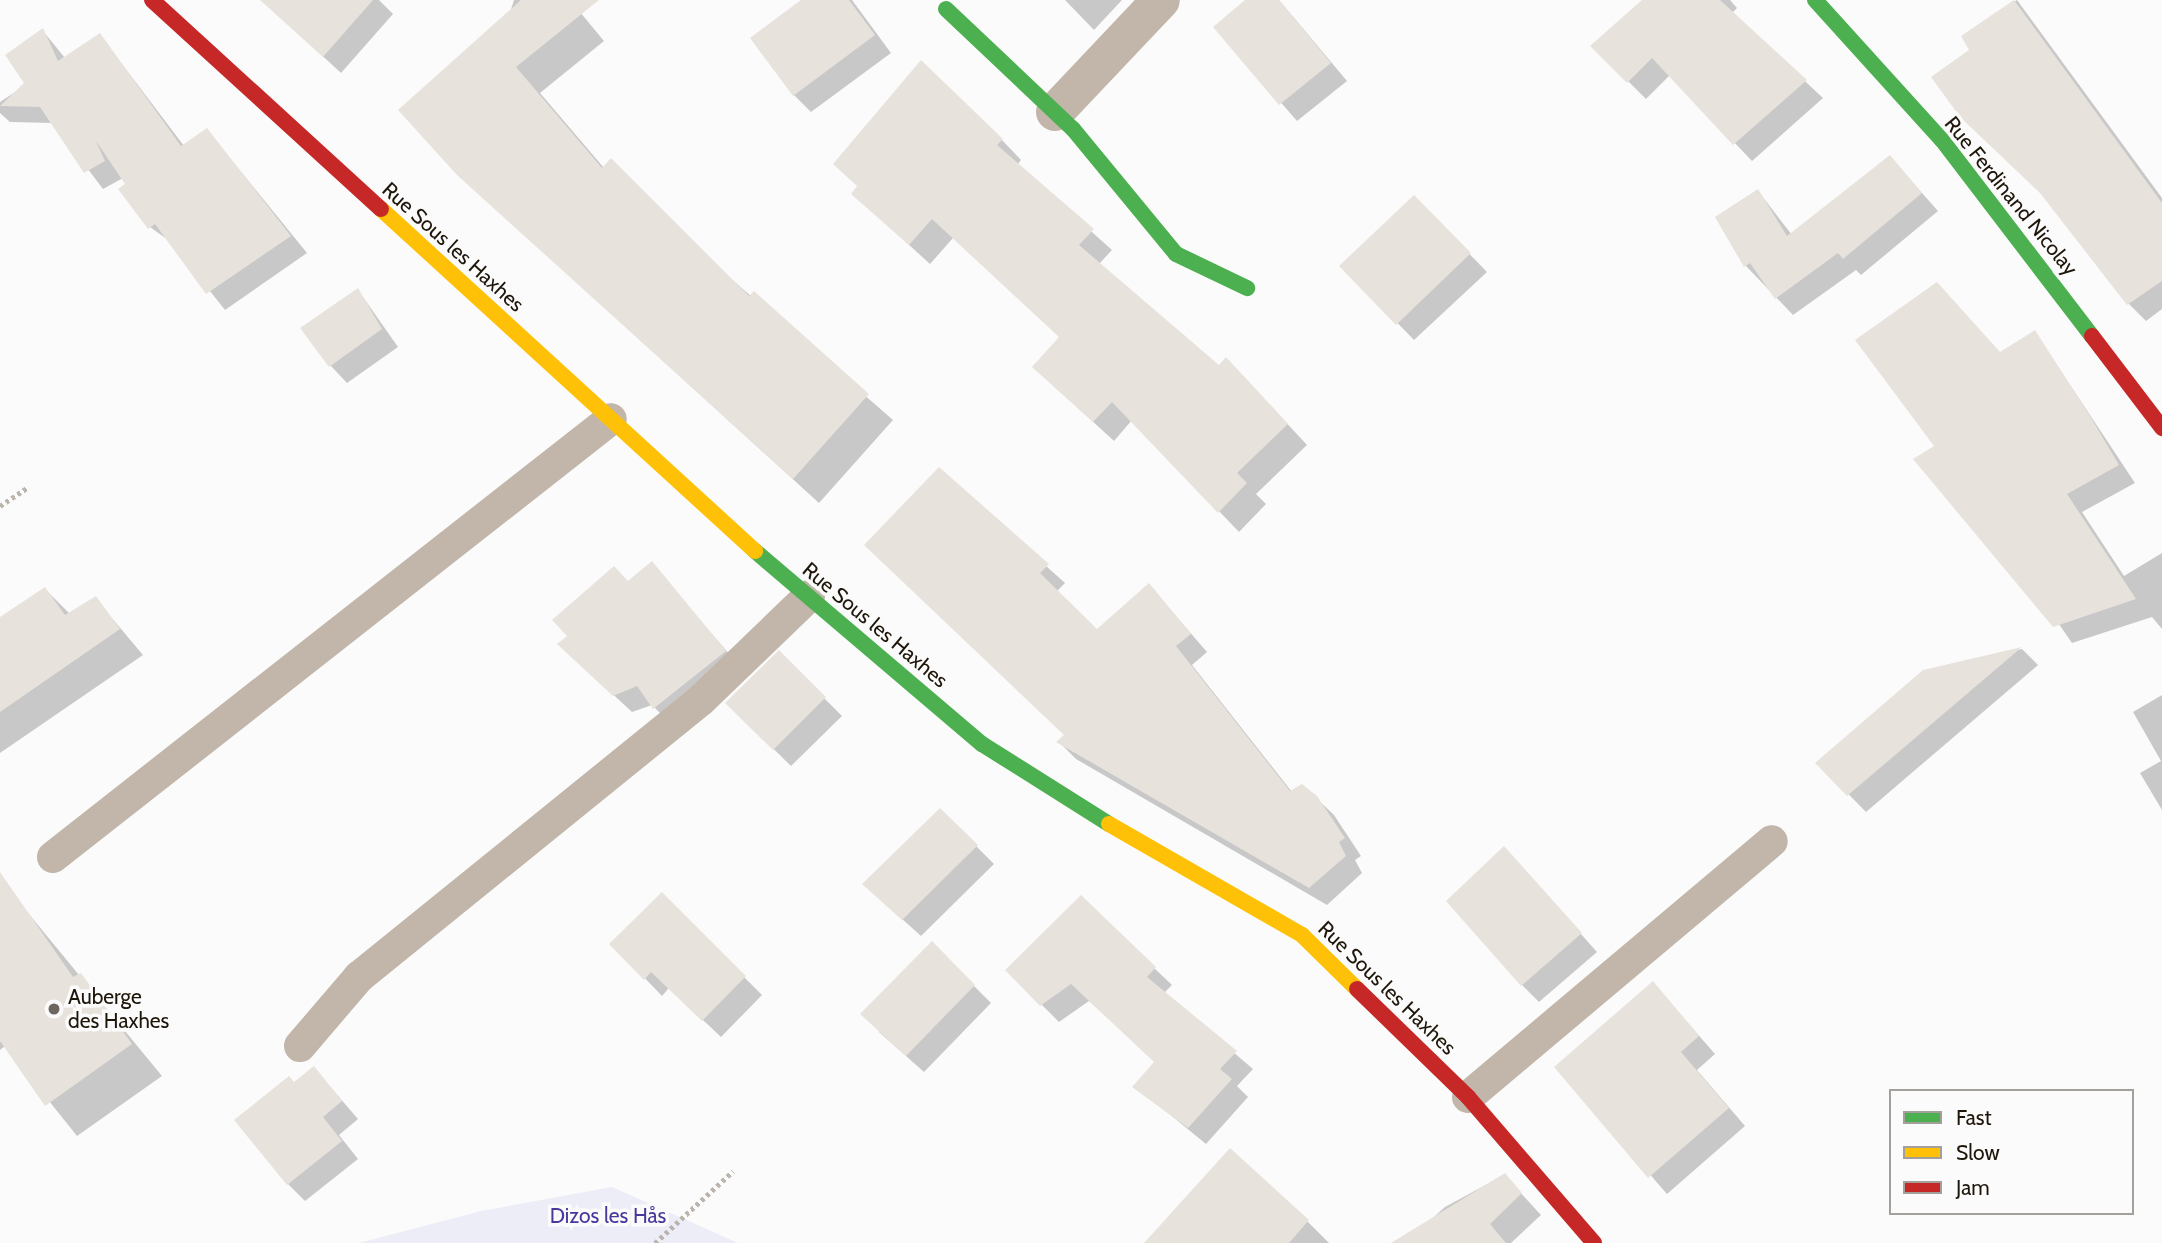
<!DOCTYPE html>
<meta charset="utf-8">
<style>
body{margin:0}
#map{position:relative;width:2162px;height:1243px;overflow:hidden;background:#fbfbfb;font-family:Cabin,sans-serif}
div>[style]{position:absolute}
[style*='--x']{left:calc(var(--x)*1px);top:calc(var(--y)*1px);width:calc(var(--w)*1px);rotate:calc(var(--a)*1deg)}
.green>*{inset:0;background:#ededf7}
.shadow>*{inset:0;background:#0003}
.building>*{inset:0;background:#e8e2dc}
.path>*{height:4.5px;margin-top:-2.25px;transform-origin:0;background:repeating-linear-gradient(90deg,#bcb5ae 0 3.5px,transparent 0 7px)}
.lane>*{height:32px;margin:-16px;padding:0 16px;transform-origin:16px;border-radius:16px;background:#c1b6a9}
.street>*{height:38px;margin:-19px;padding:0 19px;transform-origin:19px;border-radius:19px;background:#c1b6a9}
.fast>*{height:16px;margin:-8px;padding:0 8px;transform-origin:8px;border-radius:8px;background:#4caf50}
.slow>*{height:16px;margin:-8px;padding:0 8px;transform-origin:8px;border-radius:8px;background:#ffc107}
.jam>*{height:16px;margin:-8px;padding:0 8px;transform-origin:8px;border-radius:8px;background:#c62828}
.dots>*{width:19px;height:19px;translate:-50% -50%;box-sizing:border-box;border:4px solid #fbfbfb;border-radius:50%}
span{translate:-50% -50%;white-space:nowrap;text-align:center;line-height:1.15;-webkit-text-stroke:7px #fbfbfb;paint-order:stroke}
.street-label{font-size:21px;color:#1f160b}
.poi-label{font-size:21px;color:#1f160b}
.left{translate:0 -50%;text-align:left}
.park-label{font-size:21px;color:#49389c}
.legend{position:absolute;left:1889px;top:1089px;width:245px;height:126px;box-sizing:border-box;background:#fbfbfb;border:2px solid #a39f9b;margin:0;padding:9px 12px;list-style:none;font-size:21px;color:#1f160b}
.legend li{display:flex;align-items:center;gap:14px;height:35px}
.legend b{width:35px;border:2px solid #a39f9b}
</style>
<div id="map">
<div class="green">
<i style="clip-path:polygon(612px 1187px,738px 1243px,359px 1243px,481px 1211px)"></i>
</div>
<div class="shadow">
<i style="clip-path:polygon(262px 0,379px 0,393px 14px,341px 73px)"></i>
<i style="clip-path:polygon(514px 0,570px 0,604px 41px,540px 93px,604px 168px,893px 420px,819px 503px,458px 174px)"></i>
<i style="clip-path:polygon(804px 0,852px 0,891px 53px,811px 112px,794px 95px)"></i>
<i style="clip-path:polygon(1065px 0,1122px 0,1094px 30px)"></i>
<i style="clip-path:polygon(1248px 0,1279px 0,1347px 81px,1297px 121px,1216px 28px)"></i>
<i style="clip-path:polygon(1644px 0,1730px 0,1737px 8px,1732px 13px,1823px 98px,1752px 161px,1670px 75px,1646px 99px,1593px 46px)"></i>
<i style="clip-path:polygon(2017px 0,2162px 198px,2162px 309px,2146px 321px,2128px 303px,1964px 37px)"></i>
<i style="clip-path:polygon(43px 31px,65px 58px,100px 35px,184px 146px,207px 130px,307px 253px,225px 310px,171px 242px,150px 227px,123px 178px,103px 189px,53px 123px,10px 122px,0 113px,0 102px,27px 84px)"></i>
<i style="clip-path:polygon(1002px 140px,1021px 160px,1017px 165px,1112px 250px,1099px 264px,1219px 367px,1246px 379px,1307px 445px,1256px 494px,1266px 504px,1239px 532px,1132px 420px,1114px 441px,1055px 387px,1061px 338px,953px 238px,930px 264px,853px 194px)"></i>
<i style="clip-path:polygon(1890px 157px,1938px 211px,1861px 275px,1856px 270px,1793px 315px,1746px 266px,1758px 191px,1792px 235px)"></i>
<i style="clip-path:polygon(1414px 197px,1487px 272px,1414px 340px,1342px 266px)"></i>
<i style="clip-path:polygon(358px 290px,398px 347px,347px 383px,330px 365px)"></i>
<i style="clip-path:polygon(2035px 332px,2135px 483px,2082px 512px,2124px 576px,2162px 553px,2162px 629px,2152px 617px,2072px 643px,1936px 447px,2001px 354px)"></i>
<i style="clip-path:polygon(939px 470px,1065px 583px,1056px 592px,1097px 632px,1149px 585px,1207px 652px,1192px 665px,1292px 792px,1315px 797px,1334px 815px,1361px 856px,1355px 860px,1362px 873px,1327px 905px,1076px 759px,1059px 742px,1066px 736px)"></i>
<i style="clip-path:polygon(652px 564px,742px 669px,672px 725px,652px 705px,632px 712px,577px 661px,628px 582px)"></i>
<i style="clip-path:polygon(45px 589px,70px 614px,95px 598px,143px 655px,0 753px,0 619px)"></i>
<i style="clip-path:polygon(2022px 649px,2038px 665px,1866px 812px,1818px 763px,1924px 671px)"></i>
<i style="clip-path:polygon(779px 653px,842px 716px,791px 766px,727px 703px)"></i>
<i style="clip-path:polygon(2162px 695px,2162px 810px,2140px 773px,2161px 761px,2133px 712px)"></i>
<i style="clip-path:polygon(940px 810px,994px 864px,921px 936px,882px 901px)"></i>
<i style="clip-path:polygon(1504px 848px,1597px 952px,1539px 1002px,1522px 985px)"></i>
<i style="clip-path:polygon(662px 895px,762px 995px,721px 1037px,669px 988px,662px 996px,612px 944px)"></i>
<i style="clip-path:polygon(19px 902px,162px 1076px,77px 1136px,5px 1046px,0 1050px,0 916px)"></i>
<i style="clip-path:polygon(932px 944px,991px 1003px,924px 1072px,879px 1032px)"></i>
<i style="clip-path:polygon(1154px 968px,1172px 985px,1164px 993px,1253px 1069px,1237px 1086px,1248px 1097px,1206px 1144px,1135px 1086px,1156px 1062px,1089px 1001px,1059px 1022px,1007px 970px)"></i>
<i style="clip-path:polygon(1653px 983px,1715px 1054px,1697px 1070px,1745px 1126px,1667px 1194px,1556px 1067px)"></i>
<i style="clip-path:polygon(314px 1068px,358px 1119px,339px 1135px,358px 1159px,305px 1201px,288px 1184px,294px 1084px)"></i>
<i style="clip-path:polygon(1230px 1151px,1308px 1222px,1329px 1243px,1161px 1243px)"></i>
<i style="clip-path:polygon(1504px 1175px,1541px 1215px,1511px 1243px,1405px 1243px,1445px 1207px)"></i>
</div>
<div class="building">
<i style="clip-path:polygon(260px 0,373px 0,323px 57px)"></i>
<i style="clip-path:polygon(521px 0,599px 0,516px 67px,602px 168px,611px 158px,749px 296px,754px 291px,869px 394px,793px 479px,457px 175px,398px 110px)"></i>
<i style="clip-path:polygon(801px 0,849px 0,875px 35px,793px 96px,750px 38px)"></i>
<i style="clip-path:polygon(1245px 0,1279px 0,1331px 63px,1279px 105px,1213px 27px)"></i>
<i style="clip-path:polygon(1642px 0,1720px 0,1807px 80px,1733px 145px,1652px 58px,1627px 83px,1590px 46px)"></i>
<i style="clip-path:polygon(2014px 0,2162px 203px,2162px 281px,2127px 305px,2040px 193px,1960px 117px,1931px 77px,1969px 50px,1961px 36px)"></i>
<i style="clip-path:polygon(43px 28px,58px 61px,100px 33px,181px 146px,207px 128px,291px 236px,206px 294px,155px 224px,148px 229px,118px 189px,125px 184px,96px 141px,105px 161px,84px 173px,40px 107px,0 106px,24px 83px,5px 55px)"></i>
<i style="clip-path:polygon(921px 60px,1003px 139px,997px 145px,1094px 229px,1079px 245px,1219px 365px,1226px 357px,1288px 424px,1237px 473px,1247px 483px,1218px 513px,1112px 402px,1093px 422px,1032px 367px,1059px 337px,932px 219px,909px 245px,851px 194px,857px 186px,833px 164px)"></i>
<i style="clip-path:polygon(1890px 155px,1922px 193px,1843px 259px,1838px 253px,1775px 299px,1750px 263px,1744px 267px,1715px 217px,1758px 189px,1787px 236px)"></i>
<i style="clip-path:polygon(1414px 195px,1471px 253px,1396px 325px,1339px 266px)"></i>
<i style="clip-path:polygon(1937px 282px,2000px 352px,2035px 330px,2090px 416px,2119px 465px,2067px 494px,2136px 599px,2053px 627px,1913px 459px,1934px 446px,1855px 340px)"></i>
<i style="clip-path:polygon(358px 288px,382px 329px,329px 367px,300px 328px)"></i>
<i style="clip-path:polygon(939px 467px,1049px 564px,1040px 573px,1097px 629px,1149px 583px,1191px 634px,1176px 646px,1290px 791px,1302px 784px,1317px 796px,1345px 838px,1339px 842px,1346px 856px,1309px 888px,1056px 742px,1064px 735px,864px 545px)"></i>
<i style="clip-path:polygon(652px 561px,726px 651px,653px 709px,637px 686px,613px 696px,557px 644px,567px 636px,552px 620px,614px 566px,628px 581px)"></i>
<i style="clip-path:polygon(45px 587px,65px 615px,96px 596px,120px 629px,0 712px,0 617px)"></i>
<i style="clip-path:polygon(2022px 647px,1847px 796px,1815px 763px,1923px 670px)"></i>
<i style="clip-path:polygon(779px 650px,826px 697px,773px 750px,725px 703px)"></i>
<i style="clip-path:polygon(940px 808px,978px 845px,902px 920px,862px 884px)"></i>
<i style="clip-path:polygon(1504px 846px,1582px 933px,1521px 986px,1446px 901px)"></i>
<i style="clip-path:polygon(0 872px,73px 977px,81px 973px,132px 1044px,45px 1106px,0 1041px)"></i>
<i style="clip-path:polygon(662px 892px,746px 976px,702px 1021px,651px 972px,644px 980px,609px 944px)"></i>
<i style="clip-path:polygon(1081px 895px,1156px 967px,1147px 977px,1237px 1051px,1220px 1069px,1232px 1079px,1188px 1128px,1132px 1087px,1154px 1062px,1071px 984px,1040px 1006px,1005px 970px)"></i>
<i style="clip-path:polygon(932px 941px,975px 985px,906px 1056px,860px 1014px)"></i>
<i style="clip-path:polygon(1653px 981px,1699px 1036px,1681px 1052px,1729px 1108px,1648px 1178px,1554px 1067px)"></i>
<i style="clip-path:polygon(314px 1066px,342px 1101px,323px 1117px,342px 1141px,287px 1185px,234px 1120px,289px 1076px,294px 1082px)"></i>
<i style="clip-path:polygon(1230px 1148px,1309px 1220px,1289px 1243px,1144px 1243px)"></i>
<i style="clip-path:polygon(1505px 1173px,1522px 1193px,1490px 1224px,1506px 1243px,1391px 1243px)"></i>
</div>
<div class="path">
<i style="--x:0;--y:506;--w:32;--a:-34"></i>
<i style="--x:655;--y:1243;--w:106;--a:-42.7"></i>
</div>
<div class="lane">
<i style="--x:53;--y:857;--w:709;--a:-38.13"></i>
<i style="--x:300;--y:1046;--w:91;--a:-49.5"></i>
<i style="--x:359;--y:977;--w:440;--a:-39"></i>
<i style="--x:701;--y:700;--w:150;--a:-43.9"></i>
<i style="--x:1468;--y:1097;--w:397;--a:-40.1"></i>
</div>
<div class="street">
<i style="--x:1055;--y:112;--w:154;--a:-46.6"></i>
</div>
<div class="fast">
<i style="--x:1815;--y:0;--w:189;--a:47.8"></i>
<i style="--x:1942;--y:140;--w:247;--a:52.6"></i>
<i style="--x:946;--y:9;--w:175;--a:43.4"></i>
<i style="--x:1073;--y:129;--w:162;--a:50.5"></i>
<i style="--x:1176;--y:254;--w:79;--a:25.6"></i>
<i style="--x:755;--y:551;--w:298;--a:40.4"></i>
<i style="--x:982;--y:744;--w:150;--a:32.2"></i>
</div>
<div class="slow">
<i style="--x:381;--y:209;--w:507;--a:42.44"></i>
<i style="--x:1109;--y:824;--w:223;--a:29.9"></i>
<i style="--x:1302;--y:935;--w:77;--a:44.5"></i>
</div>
<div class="jam">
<i style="--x:152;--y:0;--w:310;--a:42.4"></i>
<i style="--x:2092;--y:336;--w:116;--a:52.7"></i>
<i style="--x:1357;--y:989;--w:155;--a:44.2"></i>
<i style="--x:1468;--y:1097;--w:193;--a:49.2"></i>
</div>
<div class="dots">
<i style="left:54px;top:1009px;background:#6c665f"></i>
</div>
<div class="street-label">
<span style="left:2011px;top:196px;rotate:51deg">Rue Ferdinand Nicolay</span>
<span style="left:453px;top:247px;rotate:42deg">Rue Sous les Haxhes</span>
<span style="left:875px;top:625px;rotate:40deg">Rue Sous les Haxhes</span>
<span style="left:1387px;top:988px;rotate:44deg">Rue Sous les Haxhes</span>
</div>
<div class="poi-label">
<span class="left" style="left:68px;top:1009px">Auberge<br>des Haxhes</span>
</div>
<div class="park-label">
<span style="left:608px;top:1216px">Dizos les Hås</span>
</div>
<ul class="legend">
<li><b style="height:9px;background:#4caf50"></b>Fast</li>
<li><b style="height:9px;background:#ffc107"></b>Slow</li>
<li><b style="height:9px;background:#c62828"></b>Jam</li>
</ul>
</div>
